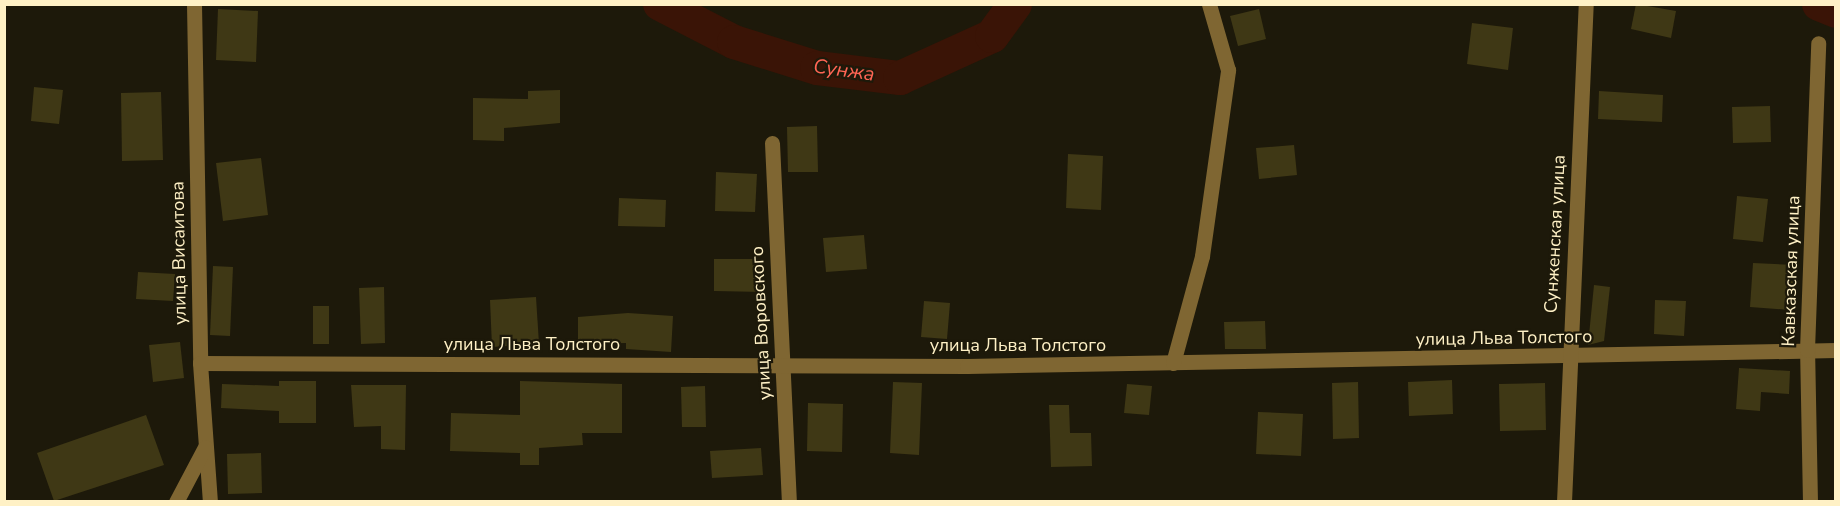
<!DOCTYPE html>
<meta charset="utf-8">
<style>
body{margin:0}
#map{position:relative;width:1840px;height:506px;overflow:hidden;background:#1d190a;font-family:"Nunito Sans",sans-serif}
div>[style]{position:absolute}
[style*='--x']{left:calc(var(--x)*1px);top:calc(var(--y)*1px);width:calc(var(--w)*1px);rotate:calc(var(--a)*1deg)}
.river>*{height:34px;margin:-17px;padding:0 17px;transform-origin:17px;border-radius:17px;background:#3a1406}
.building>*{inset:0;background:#3f3815}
.minor>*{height:15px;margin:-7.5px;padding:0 7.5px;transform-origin:7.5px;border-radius:7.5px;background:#7f6632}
span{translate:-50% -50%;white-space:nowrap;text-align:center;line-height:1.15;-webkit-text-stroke:4.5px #1d190a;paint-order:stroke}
.street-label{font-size:18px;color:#fff1c6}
.water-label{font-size:20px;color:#ff6554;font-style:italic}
.frame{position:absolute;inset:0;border:6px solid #fff1c6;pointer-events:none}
</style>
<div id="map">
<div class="river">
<i style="--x:660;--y:4;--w:83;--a:27.2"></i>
<i style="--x:734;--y:42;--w:87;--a:17.4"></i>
<i style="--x:817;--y:68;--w:84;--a:6.9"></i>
<i style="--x:900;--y:78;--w:101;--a:-24.5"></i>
<i style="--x:992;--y:36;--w:39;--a:-54"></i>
<i style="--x:1819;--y:4;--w:18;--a:22"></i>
</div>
<div class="building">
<i style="clip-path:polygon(1636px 4px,1676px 11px,1671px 38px,1631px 29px)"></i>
<i style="clip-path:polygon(218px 9px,258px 11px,256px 62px,216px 60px)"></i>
<i style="clip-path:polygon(1259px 9px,1266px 39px,1238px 46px,1230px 16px)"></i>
<i style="clip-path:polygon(1472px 23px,1513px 28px,1508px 70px,1467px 64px)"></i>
<i style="clip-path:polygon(34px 87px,63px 90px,59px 124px,31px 121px)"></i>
<i style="clip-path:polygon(560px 90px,560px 123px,504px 128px,504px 141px,473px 140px,473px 98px,528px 99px,528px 91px)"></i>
<i style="clip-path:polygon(1599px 91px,1663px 95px,1662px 122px,1598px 119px)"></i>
<i style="clip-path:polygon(161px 92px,163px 160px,122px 161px,121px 93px)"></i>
<i style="clip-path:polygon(1770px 106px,1771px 142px,1733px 143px,1732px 107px)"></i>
<i style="clip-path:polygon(817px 126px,818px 172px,788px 172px,787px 127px)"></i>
<i style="clip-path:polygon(1294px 145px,1297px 175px,1259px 179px,1256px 148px)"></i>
<i style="clip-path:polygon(1068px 154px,1103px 156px,1101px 210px,1066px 208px)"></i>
<i style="clip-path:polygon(261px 158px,268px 215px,223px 221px,216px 163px)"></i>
<i style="clip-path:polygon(716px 172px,757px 174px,755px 212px,715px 211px)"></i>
<i style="clip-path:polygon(1737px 196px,1768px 199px,1763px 242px,1733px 239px)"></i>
<i style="clip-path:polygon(619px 198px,666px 200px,665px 227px,618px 226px)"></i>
<i style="clip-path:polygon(864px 235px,867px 269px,826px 272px,823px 238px)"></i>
<i style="clip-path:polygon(714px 259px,764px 259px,764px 292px,714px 291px)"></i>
<i style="clip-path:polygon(1753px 263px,1795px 265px,1792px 310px,1750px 307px)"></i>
<i style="clip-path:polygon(213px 266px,233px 267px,230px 336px,210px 335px)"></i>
<i style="clip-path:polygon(138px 272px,175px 274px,173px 301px,136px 299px)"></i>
<i style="clip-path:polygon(1594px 285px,1610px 287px,1604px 341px,1588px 345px)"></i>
<i style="clip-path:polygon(384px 287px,385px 343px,361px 344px,359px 288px)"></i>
<i style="clip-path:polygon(536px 297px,539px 344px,492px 347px,490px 300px)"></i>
<i style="clip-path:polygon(1655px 300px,1686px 301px,1684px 336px,1654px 334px)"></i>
<i style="clip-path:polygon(924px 301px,950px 303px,947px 339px,921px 337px)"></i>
<i style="clip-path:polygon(313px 306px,329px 306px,329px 344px,313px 344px)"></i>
<i style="clip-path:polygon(628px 313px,673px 316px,671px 352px,626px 349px,626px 343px,578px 344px,578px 317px)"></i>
<i style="clip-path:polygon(1265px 321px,1266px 349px,1225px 349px,1224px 322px)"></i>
<i style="clip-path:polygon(180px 342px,184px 378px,153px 382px,149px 345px)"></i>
<i style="clip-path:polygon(1739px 368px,1790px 371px,1789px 394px,1761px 392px,1760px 411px,1736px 409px)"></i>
<i style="clip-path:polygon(1452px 380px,1453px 414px,1409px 416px,1408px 382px)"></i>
<i style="clip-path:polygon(279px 381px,316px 381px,316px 423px,279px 423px,279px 411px,221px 408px,222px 384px,279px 386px)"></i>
<i style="clip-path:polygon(520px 381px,622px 384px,622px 433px,582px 433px,583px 445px,539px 448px,539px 465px,520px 465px,520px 453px,450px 451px,451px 413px,520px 415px)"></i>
<i style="clip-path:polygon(893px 382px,922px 383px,919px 455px,890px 453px)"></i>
<i style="clip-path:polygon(1358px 382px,1359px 438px,1333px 439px,1332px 383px)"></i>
<i style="clip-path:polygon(1545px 383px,1546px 430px,1500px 431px,1499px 384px)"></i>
<i style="clip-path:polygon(1127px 384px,1152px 386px,1149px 415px,1124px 413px)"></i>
<i style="clip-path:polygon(351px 385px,406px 385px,405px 450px,381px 449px,381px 426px,354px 427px)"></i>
<i style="clip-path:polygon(705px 386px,706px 427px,682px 427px,681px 387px)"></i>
<i style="clip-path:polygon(808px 403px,843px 404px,842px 452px,807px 451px)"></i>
<i style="clip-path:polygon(1049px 405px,1069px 405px,1070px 433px,1091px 433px,1092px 466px,1051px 467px)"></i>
<i style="clip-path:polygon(1258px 412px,1303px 414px,1301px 456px,1256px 454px)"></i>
<i style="clip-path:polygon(146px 415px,164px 465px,54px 501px,37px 453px)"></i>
<i style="clip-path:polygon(761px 448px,763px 475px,712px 478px,710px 451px)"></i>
<i style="clip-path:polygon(261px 453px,262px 493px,228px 494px,227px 454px)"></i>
</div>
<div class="minor">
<i style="--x:194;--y:4;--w:359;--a:89"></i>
<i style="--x:200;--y:363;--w:139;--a:85.9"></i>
<i style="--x:772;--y:143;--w:359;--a:87.3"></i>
<i style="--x:200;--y:363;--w:767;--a:0.22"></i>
<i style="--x:967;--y:366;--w:869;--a:-1.05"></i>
<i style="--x:1173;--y:363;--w:111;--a:-74.8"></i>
<i style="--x:1202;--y:256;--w:188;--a:-82"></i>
<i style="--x:1228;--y:70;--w:69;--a:-106.1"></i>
<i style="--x:176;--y:502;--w:62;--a:-62.2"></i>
<i style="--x:1564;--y:502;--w:498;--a:-87.5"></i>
<i style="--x:1810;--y:502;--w:152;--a:-91.1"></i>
<i style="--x:1807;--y:350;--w:307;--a:-87.9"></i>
</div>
<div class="street-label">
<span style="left:1555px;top:234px;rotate:-87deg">Сунженская улица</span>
<span style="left:179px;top:253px;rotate:-91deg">улица Висаитова</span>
<span style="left:1791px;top:271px;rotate:-88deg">Кавказская улица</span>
<span style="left:761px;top:323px;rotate:-93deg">улица Воровского</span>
<span style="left:1504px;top:338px;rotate:-1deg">улица Льва Толстого</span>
<span style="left:532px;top:344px">улица Льва Толстого</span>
<span style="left:1018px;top:345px">улица Льва Толстого</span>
</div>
<div class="water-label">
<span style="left:844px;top:70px;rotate:8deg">Сунжа</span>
</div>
<div class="frame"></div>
</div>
